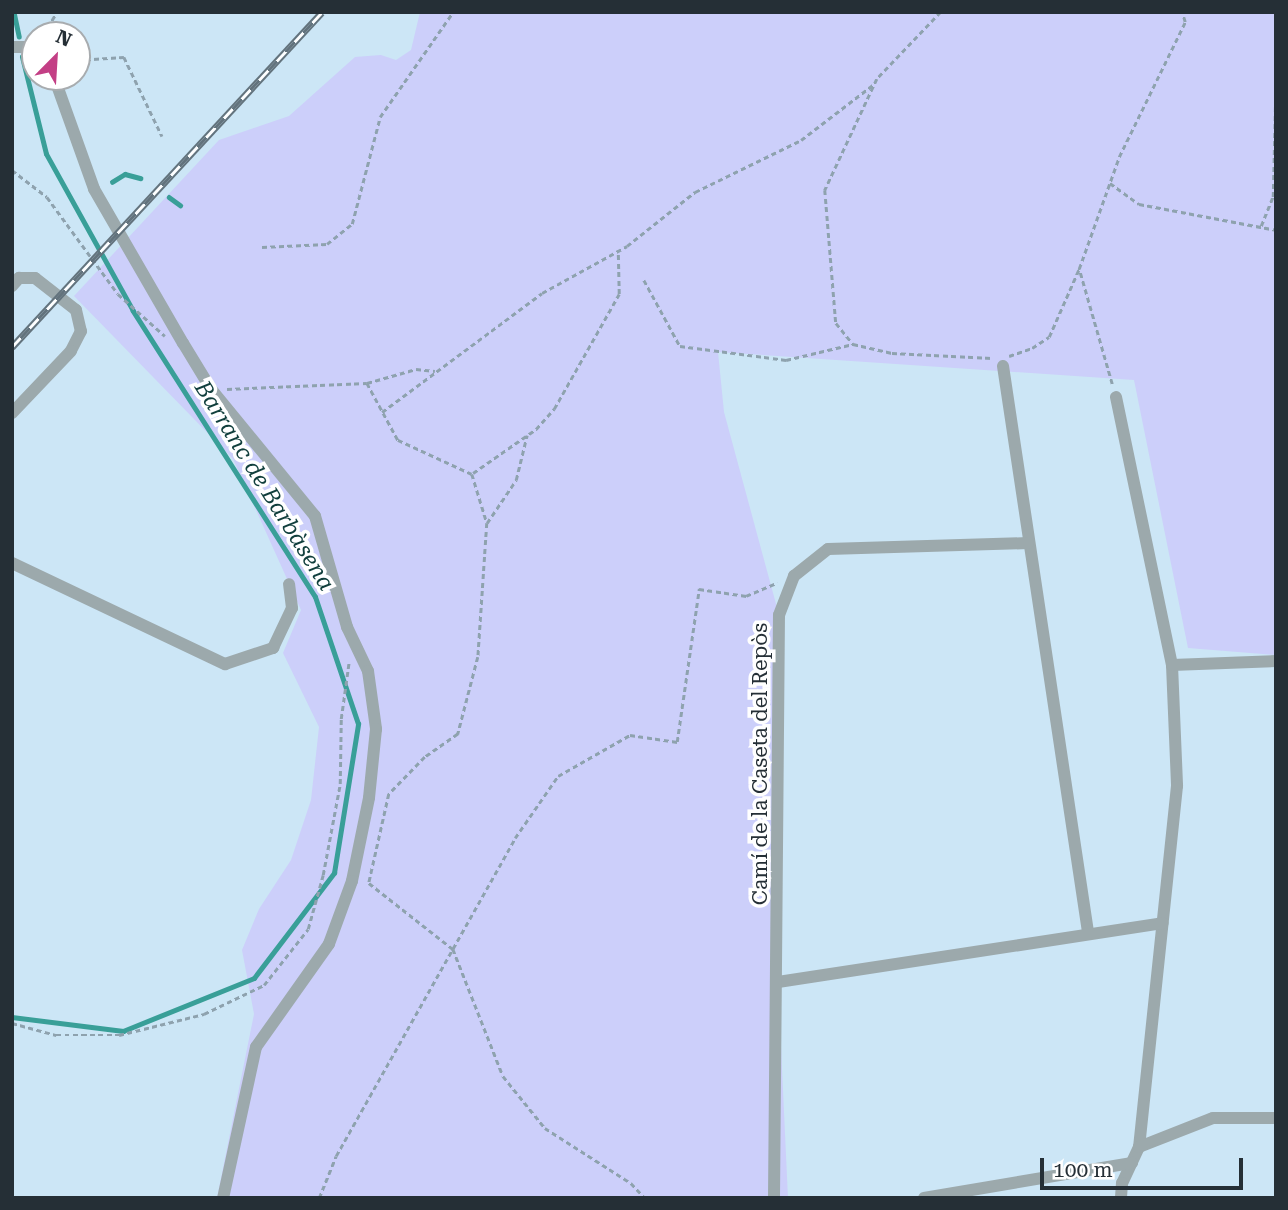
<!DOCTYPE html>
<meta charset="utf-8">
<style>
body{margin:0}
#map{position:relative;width:1288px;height:1210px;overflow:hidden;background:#cce6f6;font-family:"Roboto Serif",serif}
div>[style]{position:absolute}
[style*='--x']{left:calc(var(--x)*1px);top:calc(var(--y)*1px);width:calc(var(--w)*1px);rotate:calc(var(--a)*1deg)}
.green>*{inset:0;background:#cccffa}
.stream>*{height:4.5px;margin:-2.25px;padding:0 2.25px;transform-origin:2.25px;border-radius:2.25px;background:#399f98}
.path>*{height:2.5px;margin-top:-1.25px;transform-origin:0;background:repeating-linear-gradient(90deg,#8ea2ae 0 5px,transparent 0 8.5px)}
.street>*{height:12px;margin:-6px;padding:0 6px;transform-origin:6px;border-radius:6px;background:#9ca9ac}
.rail>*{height:7px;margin-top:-3.5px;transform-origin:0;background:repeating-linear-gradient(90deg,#fff 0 13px,#63737d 0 26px);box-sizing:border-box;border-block:2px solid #63737d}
span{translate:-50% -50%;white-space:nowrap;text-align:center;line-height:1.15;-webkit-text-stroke:7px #fff;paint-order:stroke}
.street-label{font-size:21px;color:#252f36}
.water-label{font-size:23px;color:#103e3c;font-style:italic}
.frame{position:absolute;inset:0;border:14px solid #252f36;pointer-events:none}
.north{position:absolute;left:21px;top:21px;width:70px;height:70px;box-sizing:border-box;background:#fff;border:2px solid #a8acaf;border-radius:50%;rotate:24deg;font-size:19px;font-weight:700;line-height:28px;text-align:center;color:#252f36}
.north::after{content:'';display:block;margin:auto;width:24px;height:32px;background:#c33f85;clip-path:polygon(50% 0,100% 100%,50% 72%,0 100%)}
.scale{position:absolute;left:1040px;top:1158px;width:203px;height:32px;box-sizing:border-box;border:4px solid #252f36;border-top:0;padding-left:9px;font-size:21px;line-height:24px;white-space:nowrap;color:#252f36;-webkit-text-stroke:5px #fff;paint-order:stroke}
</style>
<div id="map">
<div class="green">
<i style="clip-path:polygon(420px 12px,1276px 12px,1276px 655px,1188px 648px,1134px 380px,718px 352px,724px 412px,779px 615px,778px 982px,788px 1198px,217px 1198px,254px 1014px,242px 950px,259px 909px,291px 860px,311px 800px,319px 727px,283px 653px,301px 610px,233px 459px,74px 296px,219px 140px,289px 116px,355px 57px,381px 55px,396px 60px,411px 50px)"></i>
</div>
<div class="stream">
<i style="--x:14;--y:12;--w:25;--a:78"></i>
<i style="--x:112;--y:182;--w:15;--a:-32"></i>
<i style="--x:125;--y:174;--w:16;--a:15"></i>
<i style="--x:169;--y:197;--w:14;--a:36"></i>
<i style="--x:12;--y:1017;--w:112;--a:7.2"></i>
<i style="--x:123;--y:1031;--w:141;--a:-22"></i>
<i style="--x:254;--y:978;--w:132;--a:-52.7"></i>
<i style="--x:334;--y:873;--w:151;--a:-80.8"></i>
<i style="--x:358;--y:724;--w:134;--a:-108.7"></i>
<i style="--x:315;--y:597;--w:339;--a:-122.5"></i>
<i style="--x:133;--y:311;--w:179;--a:-119"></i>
<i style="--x:46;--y:154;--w:100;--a:-103.9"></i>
</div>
<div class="path">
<i style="--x:941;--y:12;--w:93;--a:133.7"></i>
<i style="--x:877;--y:79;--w:123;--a:115.1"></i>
<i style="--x:825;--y:190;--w:133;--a:85.3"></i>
<i style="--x:836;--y:323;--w:27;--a:51"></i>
<i style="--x:853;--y:344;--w:40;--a:13"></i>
<i style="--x:892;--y:353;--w:100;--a:2.9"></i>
<i style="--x:43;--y:35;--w:27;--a:-59"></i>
<i style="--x:77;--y:60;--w:47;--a:-3.7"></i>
<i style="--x:124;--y:57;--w:88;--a:64.3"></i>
<i style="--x:12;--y:170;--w:44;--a:37.6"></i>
<i style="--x:47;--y:197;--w:120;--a:53.8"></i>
<i style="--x:118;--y:294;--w:63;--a:41.8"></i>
<i style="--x:1110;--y:183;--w:36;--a:36"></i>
<i style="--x:1139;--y:204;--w:139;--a:10.7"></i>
<i style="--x:1261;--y:226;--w:31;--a:-68"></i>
<i style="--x:1273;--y:197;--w:120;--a:-88.6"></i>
<i style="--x:262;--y:247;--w:65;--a:-2.6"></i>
<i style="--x:327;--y:244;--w:32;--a:-39"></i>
<i style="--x:352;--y:224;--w:111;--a:-75.3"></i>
<i style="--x:380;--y:117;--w:128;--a:-55.2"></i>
<i style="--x:644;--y:280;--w:75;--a:61.4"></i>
<i style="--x:680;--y:346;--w:107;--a:7.5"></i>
<i style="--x:786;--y:360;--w:69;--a:-13.4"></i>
<i style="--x:1009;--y:356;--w:24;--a:-19"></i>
<i style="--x:1032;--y:348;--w:20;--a:-33"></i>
<i style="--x:1049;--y:337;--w:74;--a:-66.2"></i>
<i style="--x:367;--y:383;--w:65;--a:61.5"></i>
<i style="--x:398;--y:440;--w:81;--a:24.7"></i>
<i style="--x:472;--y:474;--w:51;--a:73"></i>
<i style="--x:487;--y:523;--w:134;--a:93.8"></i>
<i style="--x:478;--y:657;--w:80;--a:104.6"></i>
<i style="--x:458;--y:734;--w:40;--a:145.1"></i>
<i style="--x:425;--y:757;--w:52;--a:134.2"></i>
<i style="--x:389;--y:794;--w:91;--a:102.7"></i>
<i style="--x:369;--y:883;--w:107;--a:38.2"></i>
<i style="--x:453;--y:949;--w:136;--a:68.5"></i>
<i style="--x:503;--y:1076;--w:67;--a:51.1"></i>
<i style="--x:545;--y:1128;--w:102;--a:32.6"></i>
<i style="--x:631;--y:1183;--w:21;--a:47"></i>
<i style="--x:1112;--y:384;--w:120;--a:-106"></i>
<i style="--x:1079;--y:269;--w:119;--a:-70.3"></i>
<i style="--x:1119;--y:157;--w:150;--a:-63.9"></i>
<i style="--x:1185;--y:22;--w:10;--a:-107"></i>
<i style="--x:227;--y:389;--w:140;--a:-2.5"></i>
<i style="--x:367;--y:383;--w:51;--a:-15.9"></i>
<i style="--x:416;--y:369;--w:19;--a:6"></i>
<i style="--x:382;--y:412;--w:199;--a:-36.6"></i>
<i style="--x:542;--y:293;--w:97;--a:-28.9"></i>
<i style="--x:627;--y:246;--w:87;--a:-38.5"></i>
<i style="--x:695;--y:192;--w:118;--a:-26.1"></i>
<i style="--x:801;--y:140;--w:92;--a:-37.5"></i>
<i style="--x:473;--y:473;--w:77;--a:-34.9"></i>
<i style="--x:536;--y:429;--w:27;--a:-48"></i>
<i style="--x:554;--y:409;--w:132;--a:-60.5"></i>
<i style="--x:619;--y:294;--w:44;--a:-91.3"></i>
<i style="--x:487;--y:523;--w:52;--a:-56"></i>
<i style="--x:516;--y:480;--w:46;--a:-76.3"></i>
<i style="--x:12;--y:1023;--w:46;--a:15.3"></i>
<i style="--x:56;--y:1035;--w:63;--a:0"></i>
<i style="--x:119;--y:1035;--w:88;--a:-13.9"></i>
<i style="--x:204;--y:1014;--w:67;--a:-25.8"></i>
<i style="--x:264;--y:985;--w:71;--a:-51.8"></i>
<i style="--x:308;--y:929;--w:56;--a:-74.5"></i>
<i style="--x:323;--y:875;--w:93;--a:-79.4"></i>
<i style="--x:340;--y:784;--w:65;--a:-89.1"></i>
<i style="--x:341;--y:719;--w:59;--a:-82.1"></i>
<i style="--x:319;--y:1198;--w:45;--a:-68"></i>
<i style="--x:336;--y:1156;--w:365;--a:-60.6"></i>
<i style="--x:515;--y:838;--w:75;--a:-55.3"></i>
<i style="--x:558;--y:776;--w:83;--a:-29.7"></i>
<i style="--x:630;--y:735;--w:48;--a:8.5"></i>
<i style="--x:677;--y:742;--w:155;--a:-81.8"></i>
<i style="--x:699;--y:589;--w:48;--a:8.5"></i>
<i style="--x:746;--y:596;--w:34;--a:-23"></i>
</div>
<div class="street">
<i style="--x:12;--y:47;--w:18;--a:0"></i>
<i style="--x:30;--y:47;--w:6;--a:39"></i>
<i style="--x:54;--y:77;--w:119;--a:70.3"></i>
<i style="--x:94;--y:189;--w:178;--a:60"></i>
<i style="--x:183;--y:343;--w:54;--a:58.7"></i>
<i style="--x:211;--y:389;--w:164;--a:50.7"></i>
<i style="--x:315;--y:516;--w:116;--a:73.9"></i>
<i style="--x:347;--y:627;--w:49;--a:64.5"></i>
<i style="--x:368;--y:671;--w:59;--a:82.1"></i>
<i style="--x:376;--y:729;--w:69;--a:95.8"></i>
<i style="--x:369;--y:798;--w:85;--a:101.6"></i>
<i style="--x:352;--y:881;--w:67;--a:110.1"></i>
<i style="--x:329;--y:944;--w:126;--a:125.3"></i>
<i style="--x:256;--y:1047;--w:155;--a:102.3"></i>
<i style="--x:12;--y:286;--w:11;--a:-49"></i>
<i style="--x:19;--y:278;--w:16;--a:0"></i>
<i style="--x:35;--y:278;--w:52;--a:38"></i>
<i style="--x:76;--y:310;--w:22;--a:77"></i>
<i style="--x:81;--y:331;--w:22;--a:117"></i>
<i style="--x:71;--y:351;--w:86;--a:133.6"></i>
<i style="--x:1003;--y:366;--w:572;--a:81.46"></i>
<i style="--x:1116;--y:397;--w:274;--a:78.2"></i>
<i style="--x:1172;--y:665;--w:121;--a:87.6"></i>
<i style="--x:1177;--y:786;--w:363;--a:96"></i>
<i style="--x:1139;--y:1147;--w:40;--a:115"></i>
<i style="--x:1122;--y:1183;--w:15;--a:94"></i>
<i style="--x:12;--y:563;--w:236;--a:25.4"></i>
<i style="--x:225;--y:664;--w:51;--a:-18.4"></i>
<i style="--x:273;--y:648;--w:44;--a:-64.6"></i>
<i style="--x:292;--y:608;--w:24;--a:-97"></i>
<i style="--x:1172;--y:665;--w:104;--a:-2.2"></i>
<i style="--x:778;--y:982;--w:389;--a:-8.7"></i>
<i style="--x:1139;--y:1147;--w:79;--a:-21.4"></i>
<i style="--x:1213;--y:1118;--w:63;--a:0"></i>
<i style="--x:774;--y:1198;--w:583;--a:-89.51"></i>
<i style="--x:779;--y:615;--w:42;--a:-69"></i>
<i style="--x:794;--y:576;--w:43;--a:-38.5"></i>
<i style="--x:828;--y:549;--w:200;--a:-1.7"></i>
<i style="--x:924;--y:1198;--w:211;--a:-9.6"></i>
</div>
<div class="rail">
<i style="--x:12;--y:347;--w:456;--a:-47.2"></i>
</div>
<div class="street-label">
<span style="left:760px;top:764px;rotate:-90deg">Camí de la Caseta del Repòs</span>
</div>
<div class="water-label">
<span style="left:264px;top:486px;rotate:58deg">Barranc de Barbàsena</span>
</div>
<div class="frame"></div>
<div class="north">N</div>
<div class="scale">100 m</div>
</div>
